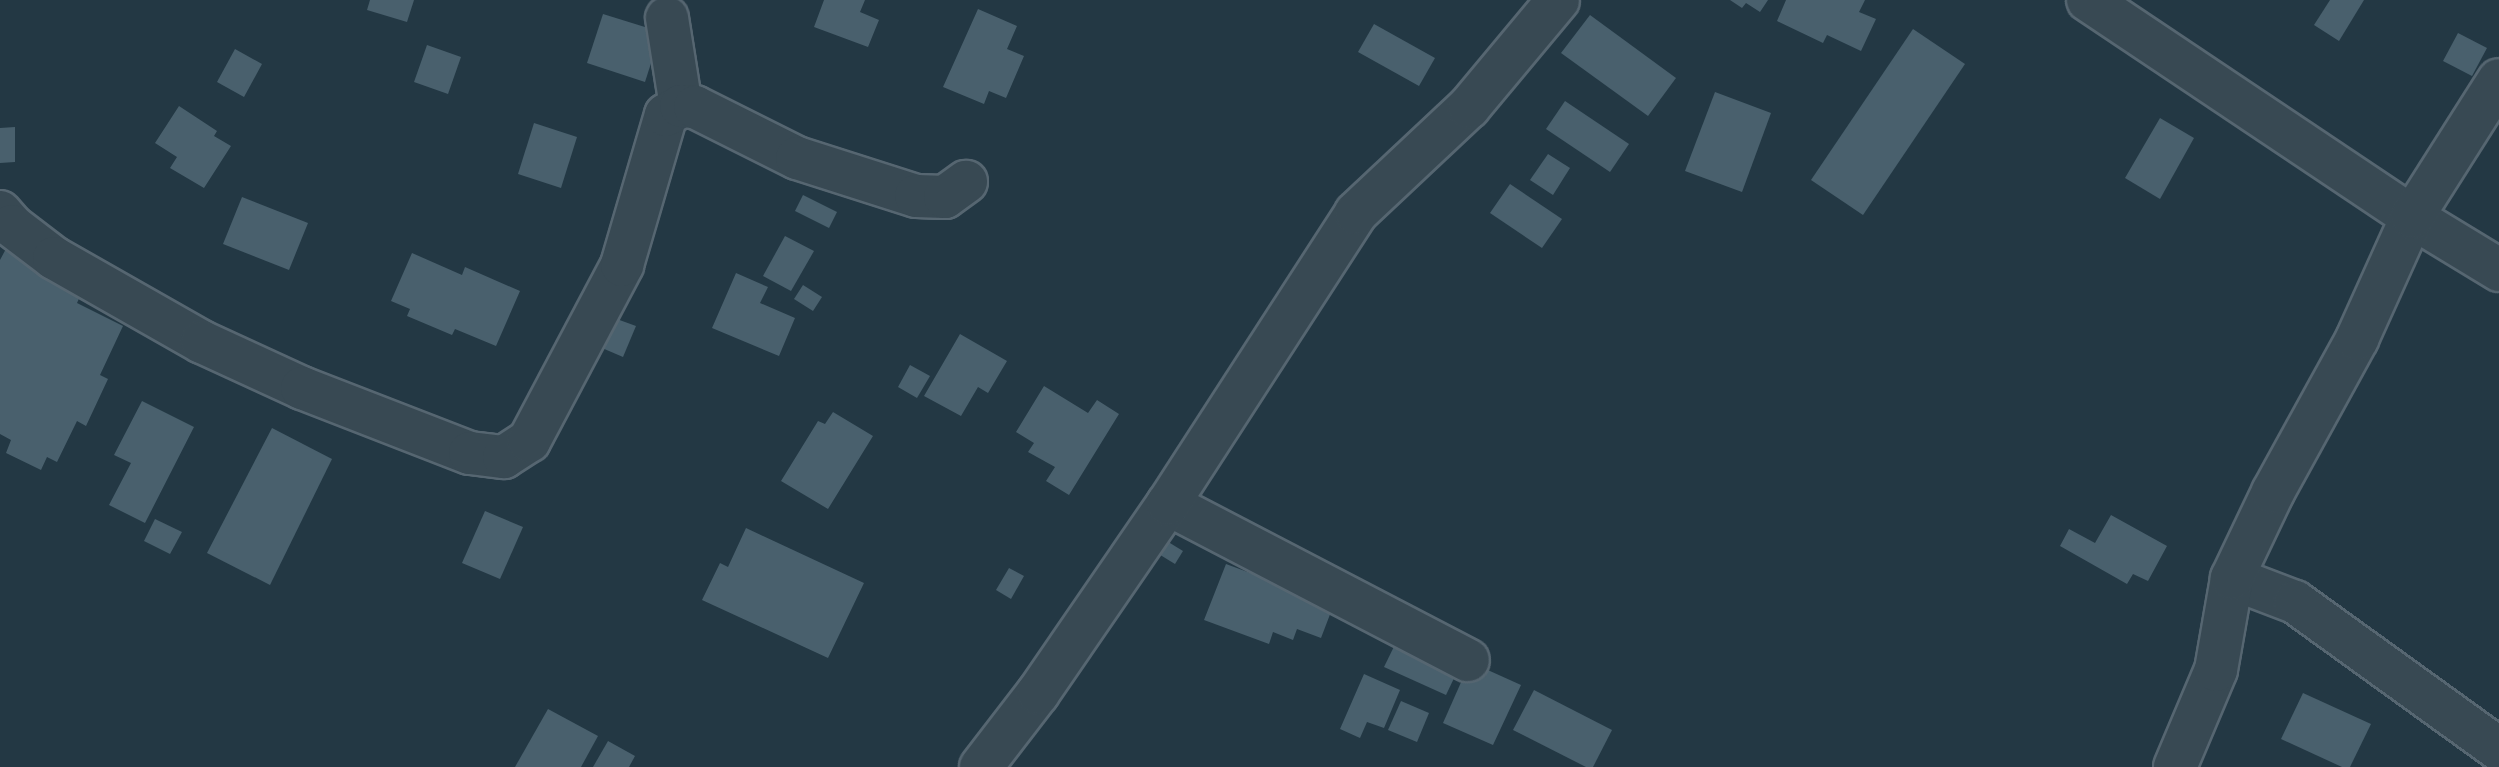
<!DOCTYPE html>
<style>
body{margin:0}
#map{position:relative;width:2499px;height:767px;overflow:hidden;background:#233844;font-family:"Public Sans",sans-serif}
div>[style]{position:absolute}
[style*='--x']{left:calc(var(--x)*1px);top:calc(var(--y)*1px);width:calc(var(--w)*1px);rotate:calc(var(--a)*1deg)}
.building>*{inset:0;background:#49606d}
.roads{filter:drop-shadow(2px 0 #566671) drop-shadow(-2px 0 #566671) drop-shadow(0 2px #566671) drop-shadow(0 -2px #566671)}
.minor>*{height:42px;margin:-21px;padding:0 21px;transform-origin:21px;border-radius:21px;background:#384953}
span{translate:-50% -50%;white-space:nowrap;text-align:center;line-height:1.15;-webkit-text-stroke:6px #1d2e39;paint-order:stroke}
</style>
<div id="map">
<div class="building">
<i style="clip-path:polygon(370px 0,414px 0,407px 22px,367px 10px)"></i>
<i style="clip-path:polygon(824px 0,865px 0,860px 12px,879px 20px,868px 47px,814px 27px)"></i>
<i style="clip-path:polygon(1730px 0,1768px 0,1760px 12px,1746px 3px,1742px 8px)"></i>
<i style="clip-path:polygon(1786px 0,1865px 0,1859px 12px,1876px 19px,1861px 51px,1827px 35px,1823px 43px,1777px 21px)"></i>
<i style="clip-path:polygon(2330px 0,2364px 0,2339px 41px,2314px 25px)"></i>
<i style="clip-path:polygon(978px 9px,1017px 26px,1007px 49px,1024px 56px,1006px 98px,989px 91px,984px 104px,943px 87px)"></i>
<i style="clip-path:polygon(603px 14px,661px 32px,645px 82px,587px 63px)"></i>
<i style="clip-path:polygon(1590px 15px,1676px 78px,1648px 116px,1561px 53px)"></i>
<i style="clip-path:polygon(1374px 24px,1435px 58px,1419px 86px,1358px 52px)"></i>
<i style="clip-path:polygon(1913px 29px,1965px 64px,1863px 215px,1811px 180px)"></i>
<i style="clip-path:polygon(2458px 33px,2487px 48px,2472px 76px,2443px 61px)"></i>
<i style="clip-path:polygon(427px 45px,461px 57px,448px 94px,414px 82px)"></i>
<i style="clip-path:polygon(235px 49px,262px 64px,244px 97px,217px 82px)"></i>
<i style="clip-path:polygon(1715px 92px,1771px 113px,1742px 192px,1685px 171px)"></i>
<i style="clip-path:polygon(1565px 101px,1629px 144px,1610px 172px,1546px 129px)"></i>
<i style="clip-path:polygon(179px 106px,217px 131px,214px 136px,231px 146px,204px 188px,170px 168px,177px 157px,155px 143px)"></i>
<i style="clip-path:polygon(2160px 118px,2194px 138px,2160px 199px,2125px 178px)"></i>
<i style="clip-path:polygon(534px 123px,577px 137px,561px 188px,518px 174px)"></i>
<i style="clip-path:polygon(15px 127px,15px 162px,0 163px,0 128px)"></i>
<i style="clip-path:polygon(1548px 154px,1570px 168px,1553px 195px,1530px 180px)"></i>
<i style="clip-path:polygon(1510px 184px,1562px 219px,1542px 248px,1490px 213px)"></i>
<i style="clip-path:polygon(803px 195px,837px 212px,829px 228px,795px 211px)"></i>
<i style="clip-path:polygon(242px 197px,308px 223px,289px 270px,223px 244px)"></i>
<i style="clip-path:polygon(785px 236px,814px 251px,791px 291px,763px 276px)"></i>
<i style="clip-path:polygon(8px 245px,86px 283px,77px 303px,123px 326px,100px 375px,108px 379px,86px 426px,77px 421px,57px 462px,47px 457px,41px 470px,6px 453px,11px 440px,0 434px,0 260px)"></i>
<i style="clip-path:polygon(412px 253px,462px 275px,465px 267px,520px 291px,496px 346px,455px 329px,452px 335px,407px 316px,410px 309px,391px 301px)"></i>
<i style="clip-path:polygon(736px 273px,768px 287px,760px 303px,795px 318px,779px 356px,712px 328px)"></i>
<i style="clip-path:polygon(803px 285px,822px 297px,813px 311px,794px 299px)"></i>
<i style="clip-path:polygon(614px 318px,636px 326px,623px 357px,602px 348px)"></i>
<i style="clip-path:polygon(960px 334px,1007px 361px,988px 393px,978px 387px,961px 416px,924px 396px)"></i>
<i style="clip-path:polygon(910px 365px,930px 376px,917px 398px,898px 387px)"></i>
<i style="clip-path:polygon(1044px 386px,1088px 413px,1097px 400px,1119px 414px,1069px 495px,1046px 481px,1055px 467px,1028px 452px,1034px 443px,1016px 432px)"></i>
<i style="clip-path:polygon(142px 401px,194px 427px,145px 523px,109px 505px,131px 463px,114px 455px)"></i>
<i style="clip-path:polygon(833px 412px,873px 436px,828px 509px,781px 481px,818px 421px,825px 424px)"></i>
<i style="clip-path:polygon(272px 428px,332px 459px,270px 585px,207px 553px)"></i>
<i style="clip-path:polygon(485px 511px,523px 527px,500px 579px,462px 563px)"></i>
<i style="clip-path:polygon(2111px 515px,2167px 546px,2148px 581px,2133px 574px,2127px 584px,2060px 546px,2069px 529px,2095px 543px)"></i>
<i style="clip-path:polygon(155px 519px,182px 532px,170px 554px,144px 541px)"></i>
<i style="clip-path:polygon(746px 528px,864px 583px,828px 658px,702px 600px,720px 563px,728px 567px)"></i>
<i style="clip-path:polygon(1165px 540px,1183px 551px,1175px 564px,1157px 553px)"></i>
<i style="clip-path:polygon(1226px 564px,1334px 604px,1321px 638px,1297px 629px,1293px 640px,1273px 632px,1269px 644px,1204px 620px)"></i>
<i style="clip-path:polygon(1009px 568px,1024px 576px,1011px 599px,996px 590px)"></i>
<i style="clip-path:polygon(1405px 624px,1466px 653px,1446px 695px,1384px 667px)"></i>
<i style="clip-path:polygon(1470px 662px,1521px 685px,1493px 745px,1443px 723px)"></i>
<i style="clip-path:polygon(1364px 674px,1400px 690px,1384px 728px,1367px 722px,1360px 738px,1340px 729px)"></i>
<i style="clip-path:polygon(1534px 690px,1612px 730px,1593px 767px,1586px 767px,1513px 730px)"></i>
<i style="clip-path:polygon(2303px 693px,2371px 724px,2350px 767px,2342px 767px,2281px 739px)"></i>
<i style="clip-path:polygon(1401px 701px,1429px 713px,1417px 742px,1388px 730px)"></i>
<i style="clip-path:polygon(548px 709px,598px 736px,581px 767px,515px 767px)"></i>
<i style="clip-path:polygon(608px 741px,635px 756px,629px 767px,593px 767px)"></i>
</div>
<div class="roads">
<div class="minor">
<i style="--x:2088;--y:0;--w:390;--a:33.8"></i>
<i style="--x:2412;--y:217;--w:102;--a:31.3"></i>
<i style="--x:667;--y:18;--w:89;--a:81"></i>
<i style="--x:0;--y:212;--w:18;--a:49"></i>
<i style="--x:12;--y:226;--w:53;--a:37.3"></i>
<i style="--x:54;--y:258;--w:170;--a:29.6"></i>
<i style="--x:202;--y:342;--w:110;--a:24.7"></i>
<i style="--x:302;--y:388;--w:180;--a:21.2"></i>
<i style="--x:470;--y:453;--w:34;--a:7"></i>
<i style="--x:504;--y:457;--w:30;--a:-33"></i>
<i style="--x:529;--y:441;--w:199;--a:-62.1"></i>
<i style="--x:622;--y:265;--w:156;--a:-73.7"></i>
<i style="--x:666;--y:115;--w:17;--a:-31"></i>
<i style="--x:681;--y:106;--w:14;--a:4"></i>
<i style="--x:695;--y:107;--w:114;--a:26.6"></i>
<i style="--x:797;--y:158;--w:125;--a:17.7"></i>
<i style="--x:916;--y:196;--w:29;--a:2"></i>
<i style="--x:945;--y:197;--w:26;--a:-36"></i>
<i style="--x:1168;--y:504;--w:338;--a:27.5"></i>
<i style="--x:2232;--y:578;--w:67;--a:20.9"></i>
<i style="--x:2295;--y:602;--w:251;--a:35.8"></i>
<i style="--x:981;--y:767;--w:93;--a:-52.4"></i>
<i style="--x:1038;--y:693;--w:229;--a:-55.5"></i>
<i style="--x:1168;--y:504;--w:346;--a:-57.1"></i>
<i style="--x:1356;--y:213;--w:155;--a:-43.2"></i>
<i style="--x:1469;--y:107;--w:139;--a:-50.2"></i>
<i style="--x:2175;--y:767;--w:105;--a:-67.1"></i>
<i style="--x:2216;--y:670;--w:93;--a:-80.1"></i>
<i style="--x:2232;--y:578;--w:95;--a:-64.5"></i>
<i style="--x:2273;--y:492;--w:175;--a:-61.2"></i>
<i style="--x:2357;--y:339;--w:134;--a:-65.7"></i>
<i style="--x:2412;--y:217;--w:162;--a:-57.6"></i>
</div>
</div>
</div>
